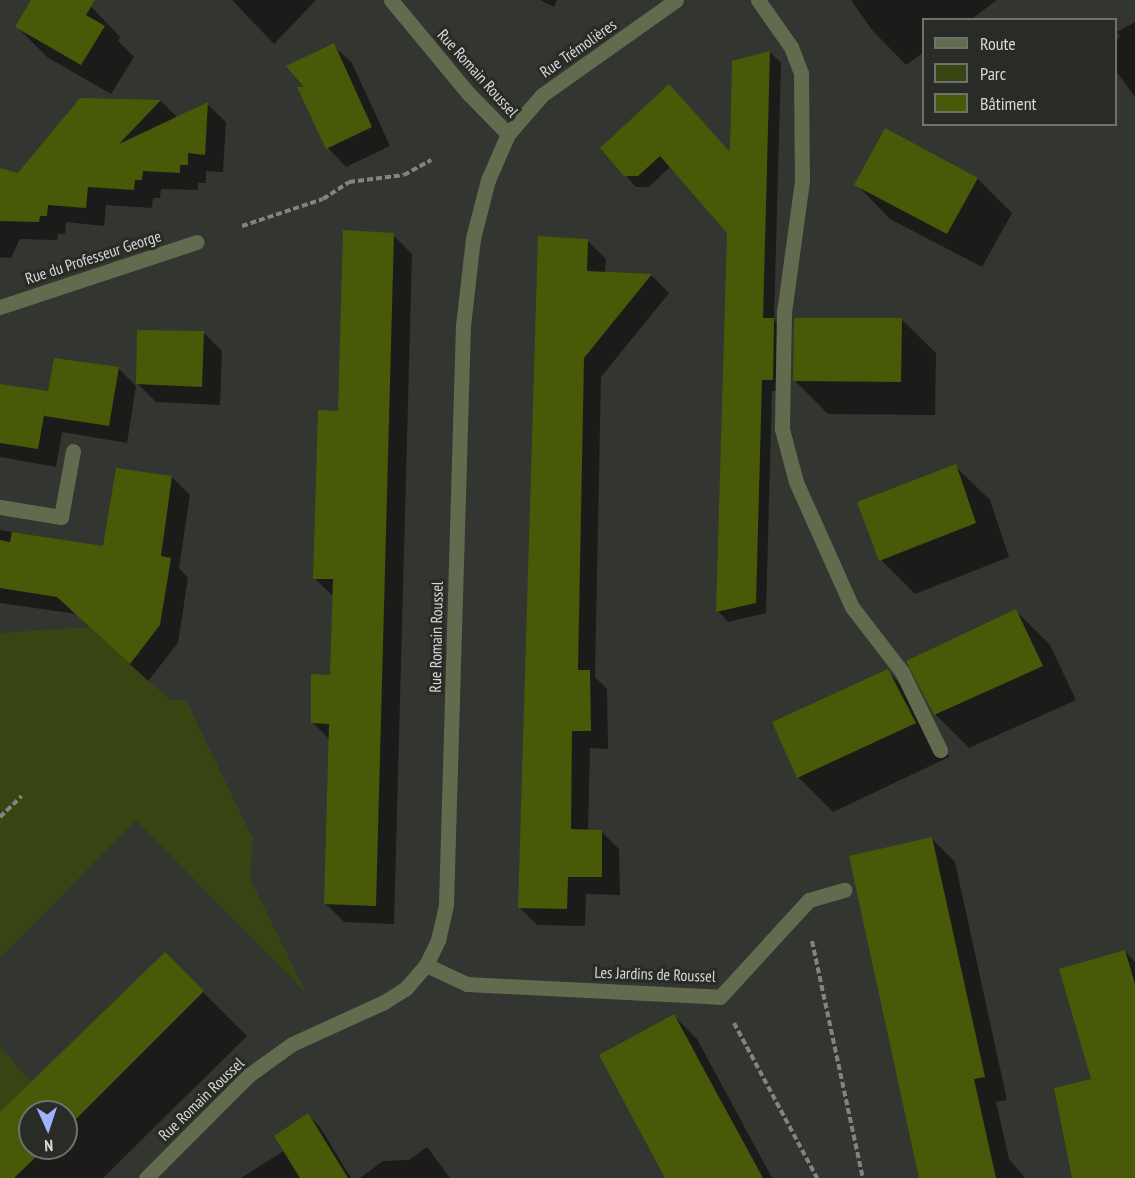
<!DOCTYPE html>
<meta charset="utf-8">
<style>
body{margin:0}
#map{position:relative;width:1135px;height:1178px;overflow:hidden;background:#333531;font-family:"PT Sans Narrow",sans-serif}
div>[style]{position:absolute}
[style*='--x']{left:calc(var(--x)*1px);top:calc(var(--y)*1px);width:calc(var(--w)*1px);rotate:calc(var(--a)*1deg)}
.green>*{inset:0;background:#394413}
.shadow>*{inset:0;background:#0007}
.building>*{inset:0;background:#485908}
.path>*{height:4px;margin-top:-2px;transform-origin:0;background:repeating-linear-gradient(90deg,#838481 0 6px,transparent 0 9px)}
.service>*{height:15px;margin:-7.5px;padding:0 7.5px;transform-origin:7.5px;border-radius:7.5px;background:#636b4e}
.minor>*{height:15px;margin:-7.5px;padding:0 7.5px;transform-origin:7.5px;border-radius:7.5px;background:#636b4e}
span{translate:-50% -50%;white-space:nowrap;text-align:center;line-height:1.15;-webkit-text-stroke:6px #292b27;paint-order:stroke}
.street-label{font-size:16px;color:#d8d9d6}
.legend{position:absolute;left:922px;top:18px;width:195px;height:108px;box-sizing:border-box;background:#292b27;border:2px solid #6f716d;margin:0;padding:8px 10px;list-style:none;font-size:18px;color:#d8d9d6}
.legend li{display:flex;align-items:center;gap:12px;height:30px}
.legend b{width:30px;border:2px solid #6f716d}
.north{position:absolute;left:18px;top:1100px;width:60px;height:60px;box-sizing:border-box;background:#292b27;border:2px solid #6f716d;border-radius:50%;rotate:177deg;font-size:16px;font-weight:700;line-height:24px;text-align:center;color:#d8d9d6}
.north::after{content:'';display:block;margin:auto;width:21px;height:27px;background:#9eb3fd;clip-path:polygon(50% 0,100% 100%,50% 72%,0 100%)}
</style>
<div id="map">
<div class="green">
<i style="clip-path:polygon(89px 627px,170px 700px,186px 700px,253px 839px,250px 878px,306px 993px,136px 820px,0 958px,0 633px)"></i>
<i style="clip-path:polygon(0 1046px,31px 1082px,0 1112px)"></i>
</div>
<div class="shadow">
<i style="clip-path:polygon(33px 0,85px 0,120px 37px,118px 41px,134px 57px,111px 94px,47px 57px,17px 27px)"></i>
<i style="clip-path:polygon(232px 0,316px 0,274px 44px)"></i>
<i style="clip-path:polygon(540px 0,557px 0,554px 7px)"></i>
<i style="clip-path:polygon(851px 0,997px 0,970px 20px,924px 20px,924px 52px,906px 65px,872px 30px)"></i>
<i style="clip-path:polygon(1135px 22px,1135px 97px,1116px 71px,1116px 40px,1120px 37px,1117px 32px)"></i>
<i style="clip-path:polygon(333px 45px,352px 63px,390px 146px,346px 167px,328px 148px,308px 89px)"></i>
<i style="clip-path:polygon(770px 52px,781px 63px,774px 320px,784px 330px,783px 391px,772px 391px,766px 613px,728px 622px,718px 611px,729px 232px,671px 166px,649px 187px,636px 187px,602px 148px,732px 155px,734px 62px)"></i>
<i style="clip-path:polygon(81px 99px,161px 101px,178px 118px,207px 104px,226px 122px,223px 172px,206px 171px,206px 183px,198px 183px,198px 190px,161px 189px,160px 198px,153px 198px,152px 208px,106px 205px,104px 226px,66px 222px,65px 234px,58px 234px,57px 240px,20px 239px,11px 258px,0 257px,0 170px,19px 175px)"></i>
<i style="clip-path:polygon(886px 130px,978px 179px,1012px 213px,982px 267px,890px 219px,856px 184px)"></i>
<i style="clip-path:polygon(393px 235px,412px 254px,394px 924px,344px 922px,325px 903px,330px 740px,312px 722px,331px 677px,334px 597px,314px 578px,340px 413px)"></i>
<i style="clip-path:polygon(588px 241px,606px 259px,605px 273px,652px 276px,669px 293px,601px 377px,595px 677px,607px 689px,608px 749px,590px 748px,588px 831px,601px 831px,619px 849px,620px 895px,586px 894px,585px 926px,537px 925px,519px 907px)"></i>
<i style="clip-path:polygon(901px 319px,936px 353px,935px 415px,828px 414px,794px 380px)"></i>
<i style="clip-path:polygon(203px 332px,222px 351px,220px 405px,156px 402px,137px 383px)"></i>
<i style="clip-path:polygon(118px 368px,136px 386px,127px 443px,62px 432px,56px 467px,0 457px,0 385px,50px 393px)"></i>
<i style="clip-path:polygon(955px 466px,990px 500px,1009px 557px,915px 594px,881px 560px)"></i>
<i style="clip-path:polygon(172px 477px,190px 495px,179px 568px,188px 578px,178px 643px,148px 681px,77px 614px,0 603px,0 530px,104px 547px)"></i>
<i style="clip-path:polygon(1016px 611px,1050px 645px,1076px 700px,969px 748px,935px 714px)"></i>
<i style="clip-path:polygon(887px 671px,922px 705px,949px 757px,833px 812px,798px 777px,774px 723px)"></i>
<i style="clip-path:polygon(932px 839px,955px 862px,1007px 1100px,996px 1102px,1009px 1159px,1025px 1178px,921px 1178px)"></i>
<i style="clip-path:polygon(1125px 951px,1135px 962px,1135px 1178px,1074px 1178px)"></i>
<i style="clip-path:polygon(evenodd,165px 954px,247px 1036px,103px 1178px,0 1178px,0 1115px,165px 954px,30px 1112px,66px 1112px,66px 1148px,30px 1148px,30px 1112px)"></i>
<i style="clip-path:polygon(674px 1016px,697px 1039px,772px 1178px,667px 1178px)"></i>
<i style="clip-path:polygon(308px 1115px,320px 1127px,351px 1178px,241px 1178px,285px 1150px)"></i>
<i style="clip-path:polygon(427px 1147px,450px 1178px,360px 1178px,383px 1161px,409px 1160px)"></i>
</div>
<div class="building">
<i style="clip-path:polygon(31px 0,95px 0,86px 15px,105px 26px,81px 65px,15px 27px)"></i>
<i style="clip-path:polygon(334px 43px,372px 127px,326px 149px,297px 87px,304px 87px,286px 66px)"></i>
<i style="clip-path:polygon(770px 51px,763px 318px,774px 318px,773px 380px,762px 380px,756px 603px,716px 612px,727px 233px,660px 156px,638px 176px,624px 176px,600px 148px,669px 84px,730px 152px,732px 61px)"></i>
<i style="clip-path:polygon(80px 98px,161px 100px,119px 144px,208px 102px,205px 155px,188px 153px,188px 165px,180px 165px,180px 173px,143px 171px,142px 180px,135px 180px,134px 190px,88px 187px,86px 208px,48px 205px,47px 216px,40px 216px,39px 222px,0 221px,0 168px,18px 173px)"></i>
<i style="clip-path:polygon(885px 128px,978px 178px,947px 234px,854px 185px)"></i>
<i style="clip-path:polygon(343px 230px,394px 233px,376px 906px,324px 904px,329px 724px,311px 723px,311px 674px,330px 675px,333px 579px,313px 579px,318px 410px,338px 411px)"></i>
<i style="clip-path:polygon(538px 236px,588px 239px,587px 271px,652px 274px,584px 358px,578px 670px,590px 670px,591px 731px,572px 731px,571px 829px,602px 830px,602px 877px,568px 877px,567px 909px,518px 908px)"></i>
<i style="clip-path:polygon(794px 318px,902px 318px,901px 382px,793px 381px)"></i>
<i style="clip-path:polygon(137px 330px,204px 331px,202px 387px,136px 384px)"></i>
<i style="clip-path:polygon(54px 358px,119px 367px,109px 426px,44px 416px,48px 393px,38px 449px,0 443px,0 384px,48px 391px)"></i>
<i style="clip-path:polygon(956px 464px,976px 523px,879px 561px,857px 502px)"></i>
<i style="clip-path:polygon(116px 468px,172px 476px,161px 556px,171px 558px,160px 625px,130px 664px,57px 597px,0 588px,0 540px,10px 542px,12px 532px,103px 546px)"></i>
<i style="clip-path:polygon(1016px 609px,1043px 666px,934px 715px,906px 661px)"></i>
<i style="clip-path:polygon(888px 669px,916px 723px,797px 778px,772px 722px)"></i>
<i style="clip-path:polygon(932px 837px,985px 1077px,974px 1079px,996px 1178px,919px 1178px,849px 856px)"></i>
<i style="clip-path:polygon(1125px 950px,1135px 984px,1135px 1178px,1072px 1178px,1054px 1088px,1091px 1079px,1059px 969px)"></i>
<i style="clip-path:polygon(165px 952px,204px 991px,66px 1129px,66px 1112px,30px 1112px,30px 1148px,45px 1148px,14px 1178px,0 1178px,0 1112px)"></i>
<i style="clip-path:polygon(674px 1014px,708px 1077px,763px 1178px,665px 1178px,599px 1055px)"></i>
<i style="clip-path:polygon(308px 1113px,348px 1178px,300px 1178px,274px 1136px)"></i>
</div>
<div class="path">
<i style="--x:242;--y:226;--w:85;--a:-18.4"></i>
<i style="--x:323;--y:199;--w:31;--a:-33"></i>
<i style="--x:349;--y:182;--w:55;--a:-7.3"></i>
<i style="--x:404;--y:175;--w:31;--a:-29"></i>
<i style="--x:0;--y:817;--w:30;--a:-44"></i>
<i style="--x:812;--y:941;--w:242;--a:77.9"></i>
<i style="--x:734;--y:1023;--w:176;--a:61.8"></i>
</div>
<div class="service">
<i style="--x:758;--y:0;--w:57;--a:54.9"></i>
<i style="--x:791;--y:47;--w:28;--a:69"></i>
<i style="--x:801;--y:73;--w:108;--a:89.5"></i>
<i style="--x:802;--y:181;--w:132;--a:97.8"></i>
<i style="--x:784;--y:312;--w:117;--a:91"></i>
<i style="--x:782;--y:429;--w:55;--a:75.2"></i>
<i style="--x:796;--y:482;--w:137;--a:65.9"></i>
<i style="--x:852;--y:607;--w:82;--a:52.4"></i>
<i style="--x:902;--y:672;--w:87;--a:64"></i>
<i style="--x:0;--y:507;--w:62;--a:9.3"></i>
<i style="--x:61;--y:517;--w:67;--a:-79.7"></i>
</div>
<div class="minor">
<i style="--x:391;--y:0;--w:121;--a:50.4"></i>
<i style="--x:468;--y:93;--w:57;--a:45.7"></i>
<i style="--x:0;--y:307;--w:207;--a:-18.3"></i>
<i style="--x:426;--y:965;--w:45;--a:24.9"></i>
<i style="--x:467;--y:984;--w:253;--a:2.9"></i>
<i style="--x:720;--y:997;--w:132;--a:-47.5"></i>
<i style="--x:809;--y:900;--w:37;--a:-16"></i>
<i style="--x:146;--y:1178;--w:146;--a:-45"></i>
<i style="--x:249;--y:1075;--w:53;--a:-35.8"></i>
<i style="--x:292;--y:1044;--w:101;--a:-24.5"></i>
<i style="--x:384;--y:1002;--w:26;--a:-32"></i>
<i style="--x:406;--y:988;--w:30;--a:-49"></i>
<i style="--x:426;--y:965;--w:28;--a:-64"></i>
<i style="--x:438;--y:940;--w:37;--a:-77"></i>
<i style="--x:446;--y:904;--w:578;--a:-88.32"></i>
<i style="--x:463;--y:326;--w:89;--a:-83.5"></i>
<i style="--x:473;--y:238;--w:60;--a:-75.5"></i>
<i style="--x:488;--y:180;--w:50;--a:-66.5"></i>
<i style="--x:508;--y:134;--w:52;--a:-48.9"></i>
<i style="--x:542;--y:95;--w:164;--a:-35.3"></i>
</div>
<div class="street-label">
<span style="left:578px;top:48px;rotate:-35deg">Rue Trémolières</span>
<span style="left:478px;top:73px;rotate:48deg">Rue Romain Roussel</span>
<span style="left:93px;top:257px;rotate:-18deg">Rue du Professeur George</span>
<span style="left:436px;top:637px;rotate:-89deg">Rue Romain Roussel</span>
<span style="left:655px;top:974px;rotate:2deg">Les Jardins de Roussel</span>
<span style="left:201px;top:1099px;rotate:-44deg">Rue Romain Roussel</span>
</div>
<ul class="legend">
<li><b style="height:8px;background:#636b4e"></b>Route</li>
<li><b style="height:16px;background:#394413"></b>Parc</li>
<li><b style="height:16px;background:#485908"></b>Bâtiment</li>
</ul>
<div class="north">N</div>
</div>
